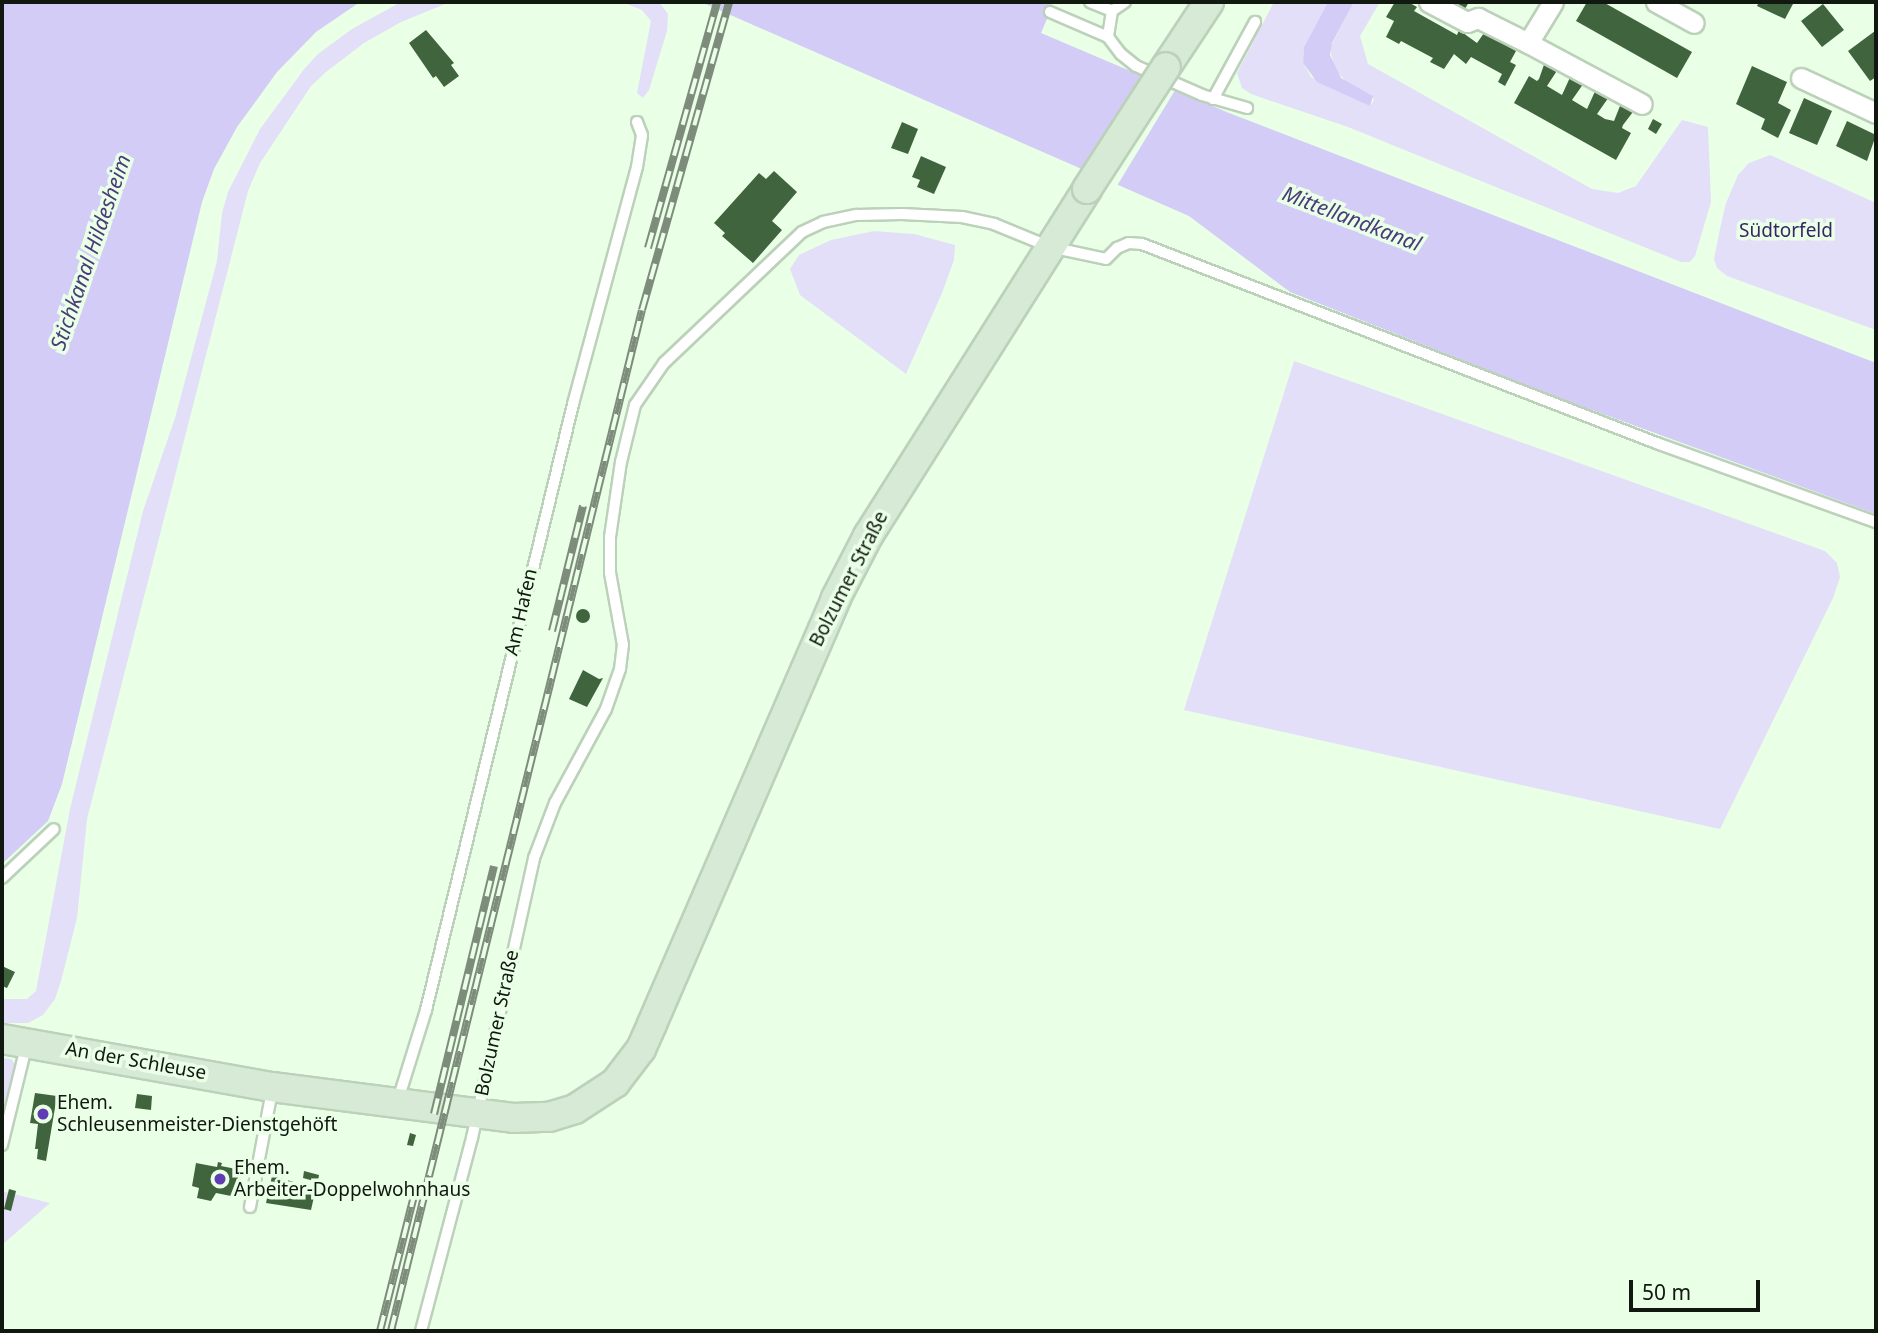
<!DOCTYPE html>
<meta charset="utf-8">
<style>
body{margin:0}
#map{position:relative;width:1878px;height:1333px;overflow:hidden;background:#e9ffe6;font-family:"Noto Sans",sans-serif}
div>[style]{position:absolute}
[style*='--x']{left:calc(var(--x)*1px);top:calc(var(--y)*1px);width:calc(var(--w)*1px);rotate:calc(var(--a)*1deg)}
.green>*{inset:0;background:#e3dff9}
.water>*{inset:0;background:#d3ccf7}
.pier>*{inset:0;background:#e9ffe6}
.building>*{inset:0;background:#40643d}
.round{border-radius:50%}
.roads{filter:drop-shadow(2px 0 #bcd1ba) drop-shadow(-2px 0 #bcd1ba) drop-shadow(0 2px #bcd1ba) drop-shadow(0 -2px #bcd1ba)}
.lane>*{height:10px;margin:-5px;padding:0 5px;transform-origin:5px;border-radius:5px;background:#fff}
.street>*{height:19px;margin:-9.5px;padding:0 9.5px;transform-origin:9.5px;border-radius:9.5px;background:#fff}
.secondary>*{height:28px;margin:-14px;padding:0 14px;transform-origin:14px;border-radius:14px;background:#d6ead5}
.rail>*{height:8px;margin-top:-4px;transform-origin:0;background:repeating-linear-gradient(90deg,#e9ffe6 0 16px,#7d8c7b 0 32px);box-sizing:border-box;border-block:2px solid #7d8c7b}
.bridges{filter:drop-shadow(2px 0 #bcd1ba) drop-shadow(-2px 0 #bcd1ba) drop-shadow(0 2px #bcd1ba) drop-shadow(0 -2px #bcd1ba)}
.secondary-bridge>*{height:28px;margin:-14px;padding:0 14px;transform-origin:14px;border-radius:14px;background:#d6ead5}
.dots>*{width:19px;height:19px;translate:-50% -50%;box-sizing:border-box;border:4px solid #e9ffe6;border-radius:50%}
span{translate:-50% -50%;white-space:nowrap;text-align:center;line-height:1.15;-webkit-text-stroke:7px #e9ffe6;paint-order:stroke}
.park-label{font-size:19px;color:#382664}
.street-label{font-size:19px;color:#101810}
.poi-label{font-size:19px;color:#101810}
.left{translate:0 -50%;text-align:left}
.water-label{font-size:21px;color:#4b3b7b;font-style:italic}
.frame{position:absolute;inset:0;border:4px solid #101810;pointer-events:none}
.scale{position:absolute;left:1629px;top:1280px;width:131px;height:32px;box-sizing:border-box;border:4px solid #101810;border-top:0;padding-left:9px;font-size:21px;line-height:24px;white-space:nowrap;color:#101810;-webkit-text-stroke:5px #e9ffe6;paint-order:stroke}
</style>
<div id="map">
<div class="green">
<i style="clip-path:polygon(401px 2px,450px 2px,401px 22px,364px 43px,326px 72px,311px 86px,260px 163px,248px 191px,87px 819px,77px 918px,61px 981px,55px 999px,43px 1015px,28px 1023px,2px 1023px,4px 999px,27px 999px,36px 991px,70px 809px,143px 511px,175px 418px,217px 261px,222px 213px,228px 192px,260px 129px,305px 68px,318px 54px,352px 29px)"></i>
<i style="clip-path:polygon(622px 2px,659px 2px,668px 14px,667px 31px,649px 90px,643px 98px,637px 93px,651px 21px,642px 10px)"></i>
<i style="clip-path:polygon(1274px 2px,1328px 2px,1304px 47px,1303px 63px,1311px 77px,1370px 106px,1374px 100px,1370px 94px,1349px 84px,1335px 70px,1330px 48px,1354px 2px,1380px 2px,1360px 36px,1368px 64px,1592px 189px,1618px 193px,1636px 186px,1682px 120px,1708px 127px,1711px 202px,1695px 256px,1690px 262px,1681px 262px,1348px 127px,1251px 94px,1242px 88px,1237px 73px)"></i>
<i style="clip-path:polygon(1770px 155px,1876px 203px,1876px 330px,1727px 276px,1717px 268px,1714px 259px,1720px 229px,1726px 203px,1738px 175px,1749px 163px)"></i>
<i style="clip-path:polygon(874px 231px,914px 234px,955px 245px,954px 260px,942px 293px,906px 374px,800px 295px,790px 269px,799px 255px,831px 240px)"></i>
<i style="clip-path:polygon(1294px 361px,1825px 551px,1837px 563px,1840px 577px,1833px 598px,1720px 829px,1184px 710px)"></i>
<i style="clip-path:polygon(2px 1058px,11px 1059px,15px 1064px,2px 1124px)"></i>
<i style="clip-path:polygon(2px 1191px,50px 1203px,2px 1245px)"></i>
</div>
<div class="water">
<i style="clip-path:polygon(2px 2px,360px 2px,316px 32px,277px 72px,237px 127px,214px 169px,202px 202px,62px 784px,48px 821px,2px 864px)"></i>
<i style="clip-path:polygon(701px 2px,1046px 2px,1053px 5px,1041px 33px,1229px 113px,1876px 363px,1876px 514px,1551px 395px,1290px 292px,1189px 216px)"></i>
<i style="clip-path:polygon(1328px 2px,1354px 2px,1332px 43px,1330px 55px,1341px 78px,1373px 96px,1370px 106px,1317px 82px,1303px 63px,1304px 47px)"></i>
</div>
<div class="pier">
<i style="clip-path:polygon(1144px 73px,1177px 87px,1115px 189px,1079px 173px)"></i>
</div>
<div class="building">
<i style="clip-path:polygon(1395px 2px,1408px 2px,1417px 7px,1414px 11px,1457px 35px,1459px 30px,1477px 43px,1484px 33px,1516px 51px,1510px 62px,1516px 65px,1505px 86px,1498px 82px,1502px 74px,1471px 57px,1466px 64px,1454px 54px,1444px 69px,1430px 62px,1433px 58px,1401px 41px,1399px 44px,1386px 37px,1394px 21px,1386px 17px)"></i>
<i style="clip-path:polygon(1439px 2px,1469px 2px,1462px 14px)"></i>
<i style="clip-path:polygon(1587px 2px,1603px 2px,1692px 52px,1677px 78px,1576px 21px)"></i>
<i style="clip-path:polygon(1759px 2px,1794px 2px,1785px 19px,1757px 6px)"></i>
<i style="clip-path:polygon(1823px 4px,1844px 30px,1822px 47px,1801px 21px)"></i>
<i style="clip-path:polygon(426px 30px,454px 63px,451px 65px,459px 76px,444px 87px,436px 76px,433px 78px,409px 43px)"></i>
<i style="clip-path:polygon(1875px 31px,1876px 77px,1870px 81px,1848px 51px)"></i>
<i style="clip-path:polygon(1546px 59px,1560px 66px,1547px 86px,1562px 95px,1572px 73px,1586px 80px,1572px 100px,1587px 109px,1597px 87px,1611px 94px,1597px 114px,1605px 119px,1614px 121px,1622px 101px,1636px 108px,1623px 125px,1622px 128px,1631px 133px,1616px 160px,1514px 103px,1529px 76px,1537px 81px,1539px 79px)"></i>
<i style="clip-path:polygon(1752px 66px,1787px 82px,1778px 103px,1791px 110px,1778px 138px,1761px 129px,1765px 119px,1736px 104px)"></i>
<i style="clip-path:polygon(1804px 98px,1832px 111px,1817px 145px,1789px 133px)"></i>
<i style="clip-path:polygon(1653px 119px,1662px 124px,1656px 134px,1648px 129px)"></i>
<i style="clip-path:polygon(1847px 121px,1876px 135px,1867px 161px,1836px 146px)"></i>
<i style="clip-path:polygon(902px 122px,918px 129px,908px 154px,891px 148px)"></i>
<i style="clip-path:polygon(921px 156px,946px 167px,934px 194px,917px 187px,920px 180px,912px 177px)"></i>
<i style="clip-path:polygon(774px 171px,797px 192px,772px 221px,782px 230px,753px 263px,722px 236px,725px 233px,714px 223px,759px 173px,766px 179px)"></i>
<i class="round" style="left:576px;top:609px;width:14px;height:14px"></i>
<i style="clip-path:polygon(583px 670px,599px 679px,603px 678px,587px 707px,569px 699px)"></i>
<i style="clip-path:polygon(2px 966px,15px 972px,7px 988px,2px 986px)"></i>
<i style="clip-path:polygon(35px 1093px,57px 1096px,46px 1161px,37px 1159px,38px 1149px,35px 1149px,38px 1124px,30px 1123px)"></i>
<i style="clip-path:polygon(137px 1094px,152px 1096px,151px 1110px,135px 1108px)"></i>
<i style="clip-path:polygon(410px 1133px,416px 1135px,413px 1146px,407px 1145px)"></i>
<i style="clip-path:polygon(218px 1162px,222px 1163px,221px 1166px,241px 1170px,236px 1197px,216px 1193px,211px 1201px,197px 1198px,199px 1188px,192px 1186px,196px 1163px,217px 1167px)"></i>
<i style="clip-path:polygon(304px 1171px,319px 1175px,318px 1182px,303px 1178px)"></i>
<i style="clip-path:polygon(272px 1176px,316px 1188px,311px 1210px,266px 1203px)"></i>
<i style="clip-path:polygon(9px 1189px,16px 1191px,11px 1211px,4px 1209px)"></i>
</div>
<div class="roads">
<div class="lane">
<i style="--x:1090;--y:2;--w:24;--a:22"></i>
<i style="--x:1112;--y:11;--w:16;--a:-35"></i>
<i style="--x:1112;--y:11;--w:26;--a:99"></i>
<i style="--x:1108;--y:37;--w:21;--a:53"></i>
<i style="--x:1121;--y:54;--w:19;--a:39"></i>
<i style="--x:1136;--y:66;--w:72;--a:23.7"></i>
<i style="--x:1202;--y:95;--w:47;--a:16.1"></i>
<i style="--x:1050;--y:12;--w:63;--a:23.3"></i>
<i style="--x:1213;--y:99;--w:88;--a:-61.4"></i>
<i style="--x:2;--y:878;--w:71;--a:-43.3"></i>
<i style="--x:398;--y:1100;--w:94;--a:-72.7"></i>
<i style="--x:426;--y:1010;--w:624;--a:-76.36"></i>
<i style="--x:573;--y:404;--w:245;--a:-74.9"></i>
<i style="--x:637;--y:167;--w:32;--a:-81"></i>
<i style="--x:642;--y:135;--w:14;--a:-111"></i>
<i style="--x:2;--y:1145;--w:101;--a:-76.2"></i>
<i style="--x:250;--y:1207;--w:118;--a:-79.3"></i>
<i style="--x:421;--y:1331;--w:200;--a:-75.2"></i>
<i style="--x:472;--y:1138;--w:287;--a:-77.5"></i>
<i style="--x:534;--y:858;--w:59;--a:-69.1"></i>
<i style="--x:555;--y:803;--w:107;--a:-61.5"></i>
<i style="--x:606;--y:709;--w:42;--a:-70.7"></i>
<i style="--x:620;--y:669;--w:24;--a:-83"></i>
<i style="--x:623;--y:645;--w:73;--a:-100.2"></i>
<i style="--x:610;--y:573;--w:36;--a:-90"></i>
<i style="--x:610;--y:537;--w:76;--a:-81.7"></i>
<i style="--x:621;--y:462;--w:59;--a:-76.2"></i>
<i style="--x:635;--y:405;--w:51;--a:-55.4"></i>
<i style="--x:664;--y:363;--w:190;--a:-43.5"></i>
<i style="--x:802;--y:232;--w:23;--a:-25"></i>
<i style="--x:823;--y:222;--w:35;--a:-12"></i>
<i style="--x:857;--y:215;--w:45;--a:-1.3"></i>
<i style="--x:902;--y:214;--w:60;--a:2.9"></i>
<i style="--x:962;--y:217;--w:33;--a:12"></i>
<i style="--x:994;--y:224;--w:61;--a:22.3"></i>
<i style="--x:1050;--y:247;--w:57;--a:12.1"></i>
<i style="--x:1106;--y:259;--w:16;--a:-45"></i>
<i style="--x:1117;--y:248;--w:13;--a:-23"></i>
<i style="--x:1129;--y:243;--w:13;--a:4"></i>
<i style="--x:1142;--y:244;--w:554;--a:21.15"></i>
<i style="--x:1659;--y:444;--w:231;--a:19.8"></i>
</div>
<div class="street">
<i style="--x:1429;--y:2;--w:43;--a:27.8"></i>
<i style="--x:1467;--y:22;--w:12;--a:-20"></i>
<i style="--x:1478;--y:18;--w:56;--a:26.6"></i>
<i style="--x:1528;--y:43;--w:48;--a:-58.6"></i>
<i style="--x:1656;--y:2;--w:43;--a:28.9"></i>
<i style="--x:1528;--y:43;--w:129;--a:28.2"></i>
<i style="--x:1801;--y:78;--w:83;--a:25"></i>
</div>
<div class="secondary">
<i style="--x:1166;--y:67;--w:78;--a:-56.5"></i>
<i style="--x:2;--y:1039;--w:274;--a:10.1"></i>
<i style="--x:272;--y:1087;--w:243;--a:7.3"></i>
<i style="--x:513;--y:1118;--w:36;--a:-2"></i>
<i style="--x:549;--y:1117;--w:27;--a:-17"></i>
<i style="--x:575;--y:1109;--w:48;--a:-33"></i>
<i style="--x:615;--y:1083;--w:43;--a:-52.6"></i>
<i style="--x:641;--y:1049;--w:27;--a:-66"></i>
<i style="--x:652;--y:1024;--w:464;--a:-66.6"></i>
<i style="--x:836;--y:598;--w:70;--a:-62.7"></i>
<i style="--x:868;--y:536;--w:410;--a:-57.7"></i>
</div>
</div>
<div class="rail">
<i style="--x:648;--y:248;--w:255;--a:-74.3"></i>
<i style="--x:552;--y:631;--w:129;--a:-76.1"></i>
<i style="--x:434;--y:1114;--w:255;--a:-76.4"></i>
<i style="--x:380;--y:1331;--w:139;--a:-75.9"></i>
<i style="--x:391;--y:1331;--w:1051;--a:-76.19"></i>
<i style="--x:642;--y:310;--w:320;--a:-74.2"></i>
</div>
<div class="bridges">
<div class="secondary-bridge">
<i style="--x:1087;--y:189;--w:145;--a:-57.1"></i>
</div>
</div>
<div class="dots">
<i style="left:43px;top:1114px;background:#603bb3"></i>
<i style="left:220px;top:1179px;background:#603bb3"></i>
</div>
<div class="park-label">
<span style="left:1786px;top:231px">Südtorfeld</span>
</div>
<div class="street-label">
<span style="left:849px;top:579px;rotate:-63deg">Bolzumer Straße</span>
<span style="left:521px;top:612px;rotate:-77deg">Am Hafen</span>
<span style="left:497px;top:1023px;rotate:-78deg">Bolzumer Straße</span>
<span style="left:136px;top:1061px;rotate:10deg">An der Schleuse</span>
</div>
<div class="poi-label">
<span class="left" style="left:57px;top:1114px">Ehem.<br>Schleusenmeister-Dienstgehöft</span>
<span class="left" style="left:234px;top:1179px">Ehem.<br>Arbeiter-Doppelwohnhaus</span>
</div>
<div class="water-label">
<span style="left:1352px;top:218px;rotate:21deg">Mittellandkanal</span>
<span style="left:90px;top:252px;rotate:-71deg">Stichkanal Hildesheim</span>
</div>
<div class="frame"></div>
<div class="scale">50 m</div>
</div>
